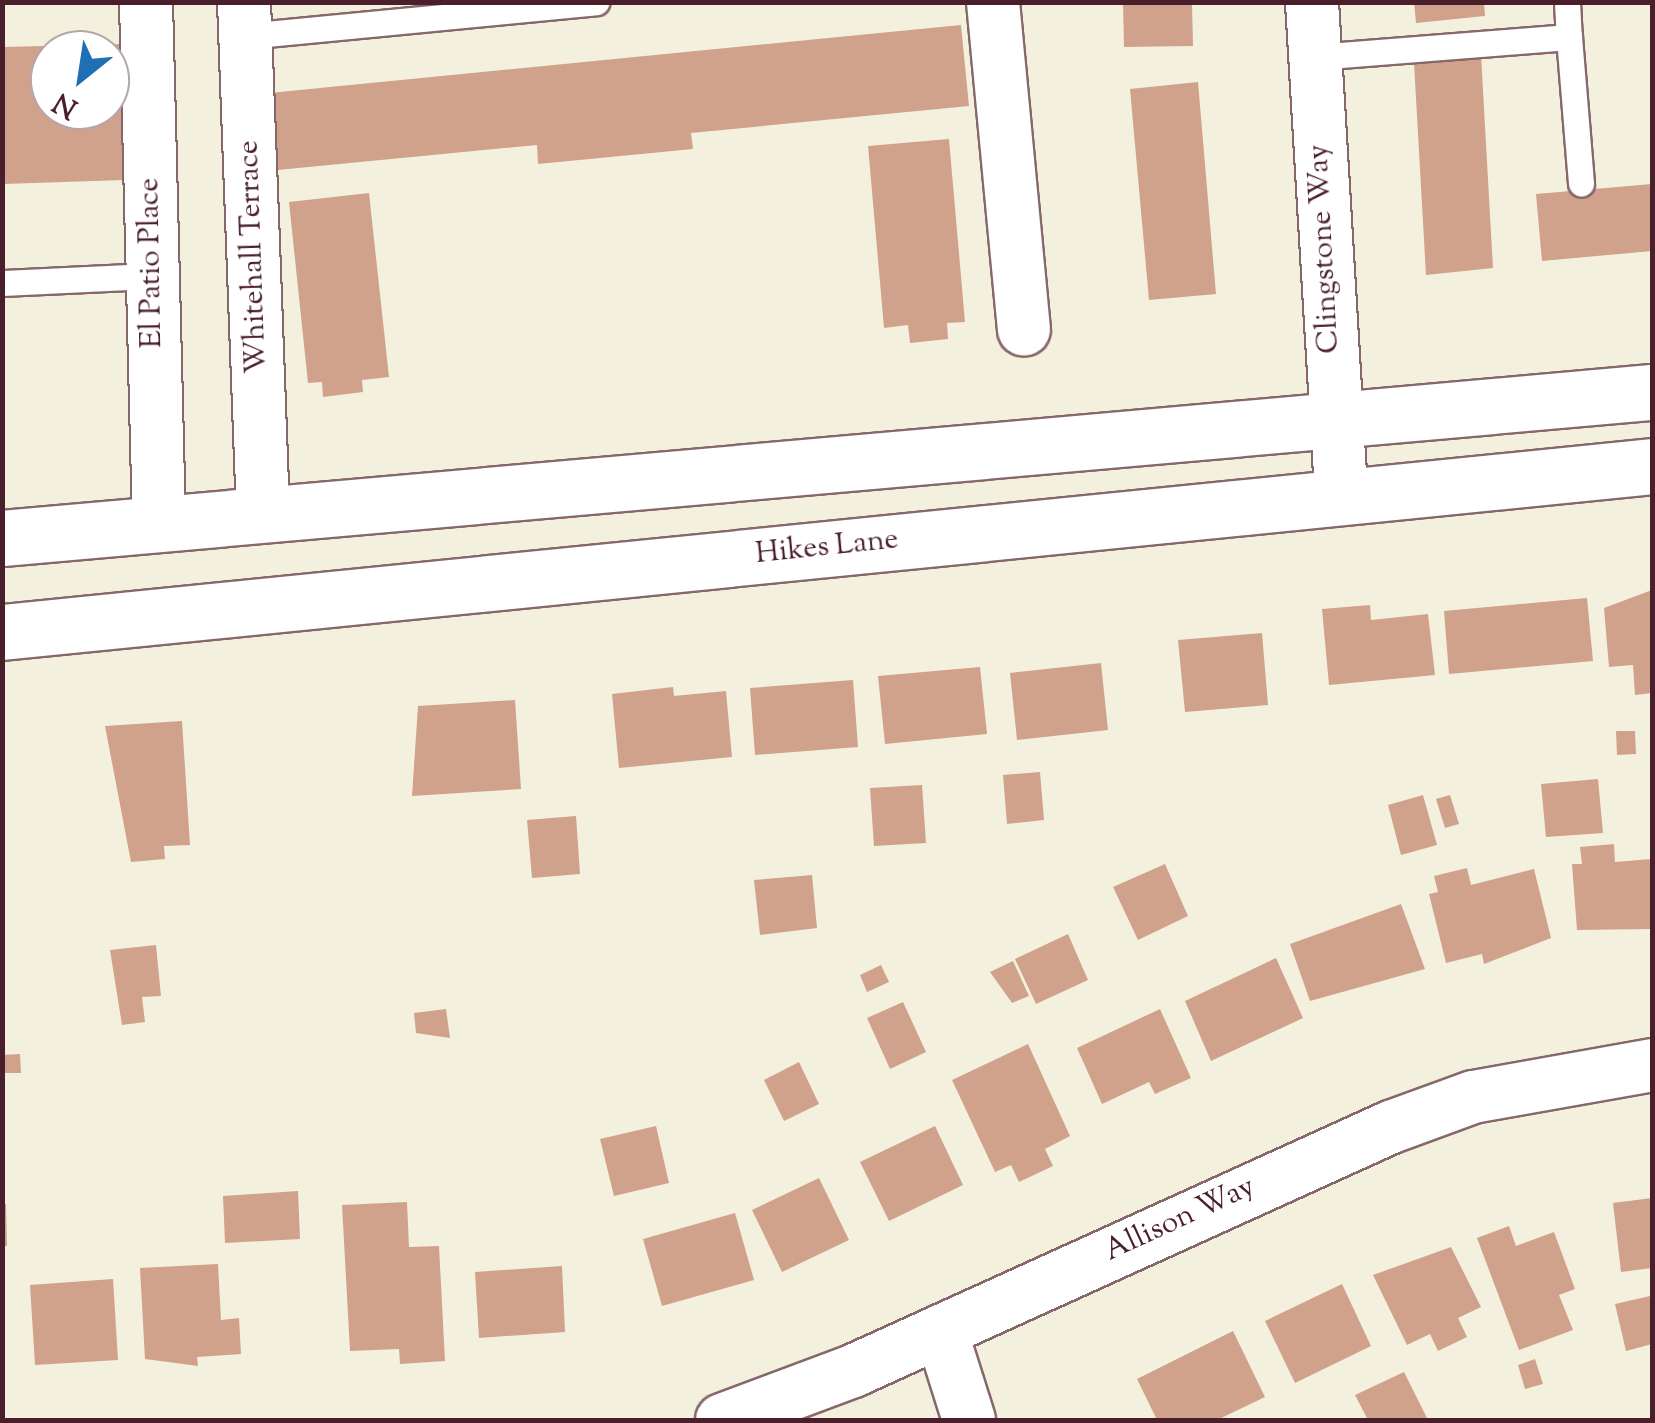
<!DOCTYPE html>
<style>
body{margin:0}
#map{position:relative;width:1655px;height:1423px;overflow:hidden;background:#f4f0de;font-family:"Sorts Mill Goudy",serif}
div>[style]{position:absolute}
[style*='--x']{left:calc(var(--x)*1px);top:calc(var(--y)*1px);width:calc(var(--w)*1px);rotate:calc(var(--a)*1deg)}
.building>*{inset:0;background:#d1a28b}
.roads{filter:drop-shadow(2px 0 #86686a) drop-shadow(-2px 0 #86686a) drop-shadow(0 2px #86686a) drop-shadow(0 -2px #86686a)}
.service>*{height:25px;margin:-12.5px;padding:0 12.5px;transform-origin:12.5px;border-radius:12.5px;background:#fff}
.minor>*{height:52px;margin:-26px;padding:0 26px;transform-origin:26px;border-radius:26px;background:#fff}
.secondary>*{height:55px;margin:-27.5px;padding:0 27.5px;transform-origin:27.5px;border-radius:27.5px;background:#fff}
span{translate:-50% -50%;white-space:nowrap;text-align:center;line-height:1.15;-webkit-text-stroke:8px #fff;paint-order:stroke}
.street-label{font-size:30px;color:#4a1f2b}
.frame{position:absolute;inset:0;border:5px solid #4a1f2b;pointer-events:none}
.north{position:absolute;left:30px;top:30px;width:100px;height:100px;box-sizing:border-box;background:#fff;border:2px solid #b7a5aa;border-radius:50%;rotate:210deg;font-size:28px;font-weight:700;line-height:40px;text-align:center;color:#4a1f2b}
.north::after{content:'';display:block;margin:auto;width:35px;height:45px;background:#1f6fb2;clip-path:polygon(50% 0,100% 100%,50% 72%,0 100%)}
</style>
<div id="map">
<div class="building">
<i style="clip-path:polygon(1123px 2px,1192px 2px,1193px 46px,1124px 47px)"></i>
<i style="clip-path:polygon(1414px 2px,1484px 2px,1485px 16px,1416px 23px)"></i>
<i style="clip-path:polygon(961px 25px,969px 106px,691px 133px,693px 149px,538px 164px,537px 145px,257px 172px,249px 95px)"></i>
<i style="clip-path:polygon(evenodd,121px 44px,125px 180px,3px 184px,3px 47px,121px 44px,50px 50px,110px 50px,110px 110px,50px 110px,50px 50px)"></i>
<i style="clip-path:polygon(1481px 55px,1493px 268px,1426px 275px,1414px 63px)"></i>
<i style="clip-path:polygon(1198px 82px,1216px 294px,1149px 300px,1130px 89px)"></i>
<i style="clip-path:polygon(949px 139px,965px 322px,947px 323px,948px 339px,910px 343px,908px 325px,884px 328px,868px 146px)"></i>
<i style="clip-path:polygon(1652px 184px,1652px 251px,1542px 261px,1536px 194px)"></i>
<i style="clip-path:polygon(369px 193px,389px 377px,362px 380px,363px 392px,323px 397px,322px 382px,308px 383px,289px 202px)"></i>
<i style="clip-path:polygon(1652px 590px,1652px 693px,1635px 695px,1633px 665px,1609px 667px,1604px 608px)"></i>
<i style="clip-path:polygon(1587px 598px,1593px 661px,1449px 674px,1444px 611px)"></i>
<i style="clip-path:polygon(1370px 605px,1371px 620px,1428px 614px,1435px 675px,1329px 685px,1322px 609px)"></i>
<i style="clip-path:polygon(1262px 633px,1268px 705px,1185px 712px,1178px 640px)"></i>
<i style="clip-path:polygon(1101px 663px,1108px 730px,1017px 740px,1010px 673px)"></i>
<i style="clip-path:polygon(980px 667px,987px 734px,885px 744px,878px 676px)"></i>
<i style="clip-path:polygon(853px 680px,858px 747px,755px 755px,750px 688px)"></i>
<i style="clip-path:polygon(673px 687px,674px 696px,726px 691px,732px 757px,619px 768px,612px 694px)"></i>
<i style="clip-path:polygon(515px 700px,521px 789px,412px 796px,418px 706px)"></i>
<i style="clip-path:polygon(182px 721px,190px 845px,164px 846px,165px 859px,131px 862px,105px 726px)"></i>
<i style="clip-path:polygon(1616px 731px,1635px 731px,1636px 754px,1617px 755px)"></i>
<i style="clip-path:polygon(1040px 772px,1044px 820px,1007px 824px,1003px 775px)"></i>
<i style="clip-path:polygon(1598px 779px,1603px 833px,1546px 837px,1541px 784px)"></i>
<i style="clip-path:polygon(922px 785px,926px 843px,874px 846px,870px 788px)"></i>
<i style="clip-path:polygon(1423px 795px,1437px 845px,1401px 855px,1388px 805px)"></i>
<i style="clip-path:polygon(1450px 795px,1459px 824px,1445px 828px,1436px 799px)"></i>
<i style="clip-path:polygon(576px 816px,580px 874px,532px 878px,527px 820px)"></i>
<i style="clip-path:polygon(1614px 844px,1615px 862px,1652px 859px,1652px 929px,1577px 930px,1572px 864px,1582px 864px,1580px 847px)"></i>
<i style="clip-path:polygon(1165px 864px,1188px 916px,1138px 940px,1113px 887px)"></i>
<i style="clip-path:polygon(1467px 868px,1471px 885px,1534px 869px,1551px 938px,1484px 964px,1482px 954px,1446px 963px,1429px 894px,1438px 892px,1434px 876px)"></i>
<i style="clip-path:polygon(812px 875px,817px 928px,760px 935px,754px 880px)"></i>
<i style="clip-path:polygon(1401px 904px,1425px 969px,1310px 1001px,1290px 944px)"></i>
<i style="clip-path:polygon(1068px 934px,1088px 980px,1036px 1004px,1015px 959px)"></i>
<i style="clip-path:polygon(156px 945px,161px 996px,142px 997px,145px 1022px,122px 1025px,110px 950px)"></i>
<i style="clip-path:polygon(1276px 958px,1303px 1018px,1211px 1061px,1185px 1001px)"></i>
<i style="clip-path:polygon(1013px 961px,1029px 996px,1012px 1003px,990px 972px)"></i>
<i style="clip-path:polygon(881px 965px,889px 982px,867px 992px,860px 975px)"></i>
<i style="clip-path:polygon(903px 1002px,926px 1052px,890px 1069px,867px 1018px)"></i>
<i style="clip-path:polygon(446px 1009px,450px 1038px,416px 1033px,414px 1013px)"></i>
<i style="clip-path:polygon(1160px 1009px,1191px 1078px,1155px 1094px,1149px 1082px,1102px 1104px,1077px 1048px)"></i>
<i style="clip-path:polygon(1028px 1044px,1070px 1136px,1045px 1149px,1053px 1166px,1019px 1182px,1011px 1165px,995px 1172px,952px 1080px)"></i>
<i style="clip-path:polygon(20px 1054px,21px 1073px,3px 1073px,2px 1055px)"></i>
<i style="clip-path:polygon(799px 1062px,819px 1104px,784px 1121px,764px 1080px)"></i>
<i style="clip-path:polygon(656px 1126px,669px 1183px,614px 1196px,600px 1139px)"></i>
<i style="clip-path:polygon(935px 1126px,963px 1185px,889px 1221px,860px 1162px)"></i>
<i style="clip-path:polygon(819px 1178px,849px 1240px,782px 1272px,752px 1210px)"></i>
<i style="clip-path:polygon(298px 1191px,300px 1239px,225px 1243px,223px 1196px)"></i>
<i style="clip-path:polygon(1652px 1198px,1652px 1268px,1621px 1272px,1613px 1203px)"></i>
<i style="clip-path:polygon(407px 1202px,409px 1247px,439px 1246px,445px 1361px,400px 1364px,399px 1349px,350px 1351px,342px 1205px)"></i>
<i style="clip-path:polygon(2px 1204px,6px 1204px,7px 1246px,2px 1246px)"></i>
<i style="clip-path:polygon(735px 1213px,754px 1280px,662px 1306px,643px 1239px)"></i>
<i style="clip-path:polygon(1509px 1226px,1516px 1246px,1554px 1232px,1575px 1289px,1559px 1295px,1573px 1330px,1519px 1350px,1477px 1238px)"></i>
<i style="clip-path:polygon(1451px 1247px,1481px 1307px,1458px 1318px,1467px 1337px,1438px 1351px,1430px 1334px,1407px 1345px,1373px 1275px)"></i>
<i style="clip-path:polygon(218px 1264px,221px 1320px,239px 1318px,241px 1354px,197px 1357px,198px 1366px,145px 1359px,140px 1268px)"></i>
<i style="clip-path:polygon(562px 1266px,565px 1332px,479px 1338px,475px 1272px)"></i>
<i style="clip-path:polygon(113px 1279px,118px 1360px,35px 1365px,30px 1285px)"></i>
<i style="clip-path:polygon(1342px 1284px,1371px 1346px,1295px 1383px,1265px 1321px)"></i>
<i style="clip-path:polygon(1650px 1296px,1652px 1344px,1626px 1351px,1615px 1304px)"></i>
<i style="clip-path:polygon(1233px 1331px,1265px 1397px,1217px 1420px,1157px 1420px,1137px 1379px)"></i>
<i style="clip-path:polygon(1535px 1359px,1543px 1384px,1525px 1389px,1518px 1365px)"></i>
<i style="clip-path:polygon(1404px 1372px,1428px 1420px,1368px 1420px,1355px 1395px)"></i>
</div>
<div class="roads">
<div class="service">
<i style="--x:1567;--y:2;--w:35;--a:87"></i>
<i style="--x:245;--y:36;--w:353;--a:-5.5"></i>
<i style="--x:1315;--y:57;--w:255;--a:-4.5"></i>
<i style="--x:1569;--y:37;--w:147;--a:85.3"></i>
<i style="--x:2;--y:283;--w:151;--a:-2.7"></i>
</div>
<div class="minor">
<i style="--x:146;--y:2;--w:521;--a:88.57"></i>
<i style="--x:244;--y:2;--w:510;--a:87.87"></i>
<i style="--x:993;--y:2;--w:329;--a:84.6"></i>
<i style="--x:1312;--y:2;--w:494;--a:86.6"></i>
<i style="--x:941;--y:1331;--w:93;--a:72.5"></i>
<i style="--x:722;--y:1420;--w:140;--a:-20.5"></i>
<i style="--x:853;--y:1371;--w:591;--a:-24.4"></i>
<i style="--x:1391;--y:1127;--w:87;--a:-20.1"></i>
<i style="--x:1473;--y:1097;--w:182;--a:-10.1"></i>
</div>
<div class="secondary">
<i style="--x:2;--y:538;--w:1656;--a:-5.06"></i>
<i style="--x:2;--y:632;--w:1658;--a:-5.74"></i>
</div>
</div>
<div class="street-label">
<span style="left:1325px;top:249px;rotate:-93deg">Clingstone Way</span>
<span style="left:254px;top:257px;rotate:-92deg">Whitehall Terrace</span>
<span style="left:152px;top:263px;rotate:-91deg">El Patio Place</span>
<span style="left:827px;top:548px;rotate:-6deg">Hikes Lane</span>
<span style="left:1180px;top:1220px;rotate:-25deg">Allison Way</span>
</div>
<div class="frame"></div>
<div class="north">N</div>
</div>
